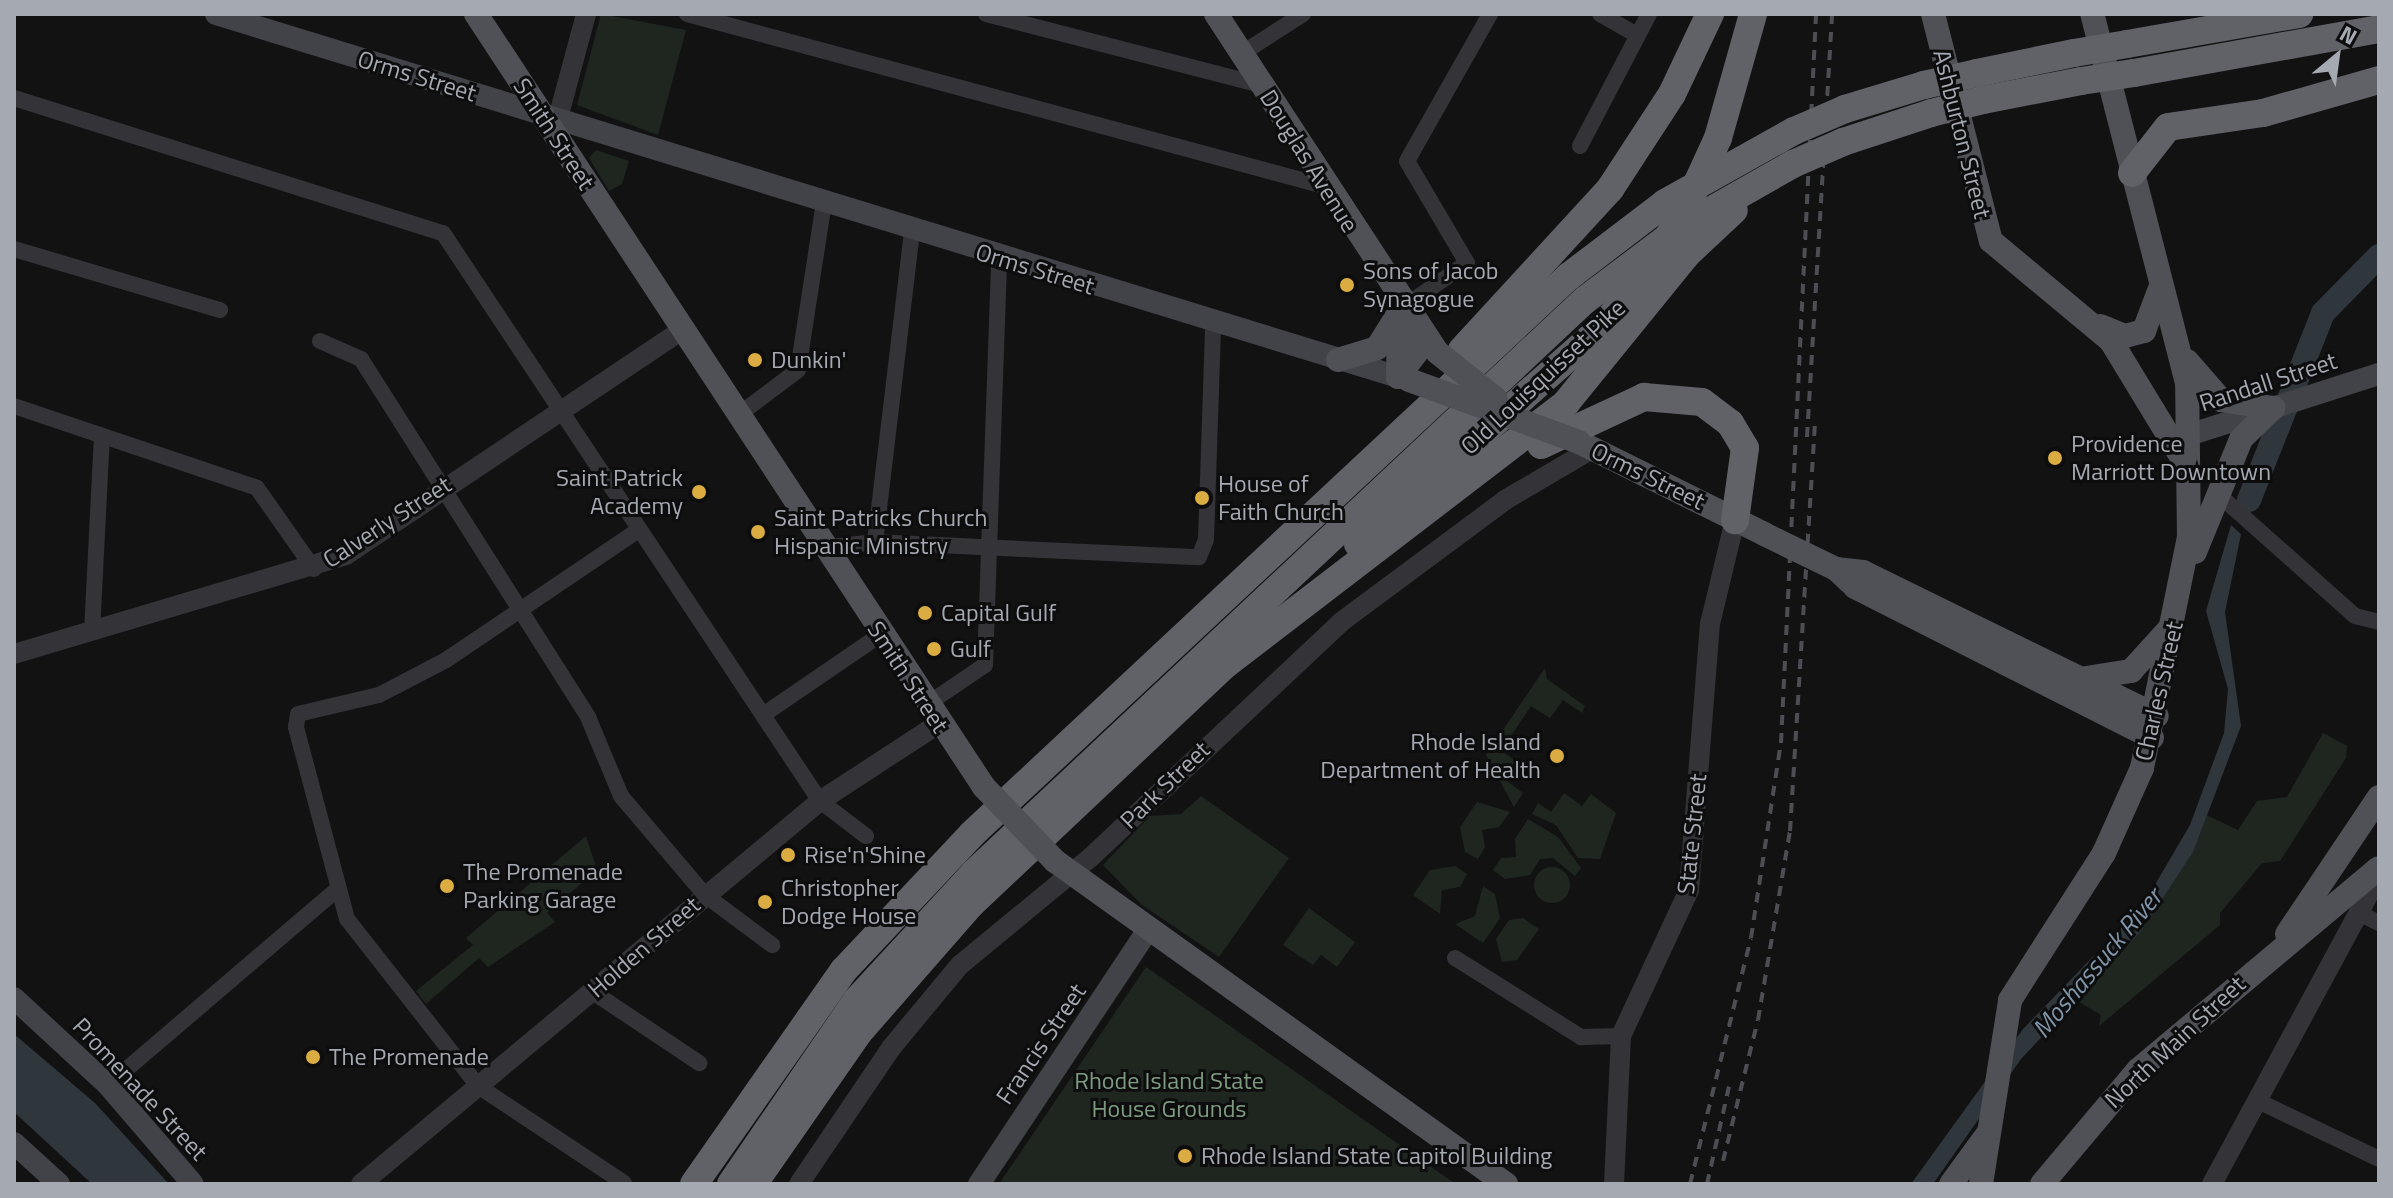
<!DOCTYPE html>
<style>
body{margin:0}
#map{position:relative;width:2393px;height:1198px;overflow:hidden;background:#121213;font-family:"Titillium Web",sans-serif}
div>[style]{position:absolute}
[style*='--x']{left:calc(var(--x)*1px);top:calc(var(--y)*1px);width:calc(var(--w)*1px);rotate:calc(var(--a)*1deg)}
.green>*{inset:0;background:#1f2620}
.round{border-radius:50%}
.water>*{inset:0;background:#2f363c}
.river>*{height:24px;margin:-12px;padding:0 12px;transform-origin:12px;border-radius:12px;background:#2f363c}
.minor>*{height:16px;margin:-8px;padding:0 8px;transform-origin:8px;border-radius:8px;background:#343438}
.tertiary>*{height:20px;margin:-10px;padding:0 10px;transform-origin:10px;border-radius:10px;background:#343438}
.secondary>*{height:22px;margin:-11px;padding:0 11px;transform-origin:11px;border-radius:11px;background:#424348}
.primary>*{height:24px;margin:-12px;padding:0 12px;transform-origin:12px;border-radius:12px;background:#505157}
.motorway>*{height:28px;margin:-14px;padding:0 14px;transform-origin:14px;border-radius:14px;background:#606268}
.rail>*{height:4px;margin-top:-2px;transform-origin:0;background:repeating-linear-gradient(90deg,#4d4e53 0 10px,transparent 0 18px)}
.primary-bridge>*{height:24px;margin:-12px;padding:0 12px;transform-origin:12px;border-radius:12px;background:#505157}
.motorway-bridge>*{height:28px;margin:-14px;padding:0 14px;transform-origin:14px;border-radius:14px;background:#606268}
.dots>*{width:22px;height:22px;translate:-50% -50%;box-sizing:border-box;border:4px solid #0d0d0e;border-radius:50%}
span{translate:-50% -50%;white-space:nowrap;text-align:center;line-height:1.15;-webkit-text-stroke:6px #0d0d0e;paint-order:stroke}
.street-label{font-size:24px;color:#a5a9b2}
.poi-label{font-size:24px;color:#a5a9b2}
.left{translate:0 -50%;text-align:left}
.right{translate:-100% -50%;text-align:right}
.park-label{font-size:24px;color:#7e9b81}
.water-label{font-size:26px;color:#8095aa;font-style:italic}
.frame{position:absolute;inset:0;border:16px solid #a5a9b2;pointer-events:none}
.north{position:absolute;left:2297px;top:16px;width:80px;height:80px;-webkit-text-stroke:6px #0d0d0e;paint-order:stroke;rotate:29deg;font-size:22px;font-weight:700;line-height:32px;text-align:center;color:#a5a9b2}
.north::after{content:'';display:block;margin:auto;width:28px;height:36px;background:#a5a9b2;clip-path:polygon(50% 0,100% 100%,50% 72%,0 100%)}
</style>
<div id="map">
<div class="green">
<i style="clip-path:polygon(601px 14px,686px 30px,658px 135px,577px 105px)"></i>
<i style="clip-path:polygon(596px 150px,629px 161px,622px 184px,609px 191px,589px 158px)"></i>
<i style="clip-path:polygon(1545px 668px,1547px 679px,1585px 706px,1582px 713px,1563px 700px,1550px 718px,1531px 706px,1501px 751px,1519px 763px,1507px 781px,1523px 793px,1514px 807px,1486px 755px)"></i>
<i style="clip-path:polygon(2323px 733px,2347px 746px,2346px 758px,2280px 861px,2262px 863px,2220px 913px,2220px 925px,2099px 1026px,2101px 1015px,2076px 1000px,2111px 959px,2202px 813px,2238px 830px,2257px 801px,2287px 797px)"></i>
<i style="clip-path:polygon(1564px 793px,1582px 806px,1591px 794px,1616px 813px,1600px 859px,1578px 858px,1556px 825px,1532px 814px,1538px 803px,1551px 812px)"></i>
<i style="clip-path:polygon(1201px 796px,1289px 858px,1219px 957px,1142px 905px,1103px 865px,1150px 816px,1181px 814px)"></i>
<i style="clip-path:polygon(1477px 802px,1510px 812px,1499px 827px,1482px 830px,1485px 847px,1478px 859px,1465px 852px,1460px 827px)"></i>
<i style="clip-path:polygon(1528px 819px,1558px 837px,1581px 868px,1575px 876px,1553px 858px,1540px 859px,1530px 875px,1505px 879px,1493px 870px,1501px 858px,1516px 857px,1515px 839px)"></i>
<i style="clip-path:polygon(586px 836px,597px 870px,547px 913px,555px 922px,488px 967px,479px 958px,426px 1004px,416px 991px,473px 945px,466px 938px)"></i>
<i style="clip-path:polygon(1455px 866px,1467px 874px,1460px 887px,1442px 890px,1440px 914px,1413px 895px,1430px 870px)"></i>
<i class="round" style="left:1534px;top:867px;width:36px;height:36px"></i>
<i style="clip-path:polygon(1483px 886px,1495px 894px,1500px 918px,1483px 943px,1455px 924px,1475px 916px)"></i>
<i style="clip-path:polygon(1309px 908px,1355px 942px,1337px 967px,1321px 955px,1313px 965px,1283px 945px)"></i>
<i style="clip-path:polygon(1523px 918px,1539px 929px,1517px 960px,1502px 962px,1496px 939px,1509px 920px)"></i>
<i style="clip-path:polygon(1146px 967px,1434px 1169px,1456px 1184px,999px 1184px)"></i>
</div>
<div class="water">
<i style="clip-path:polygon(2231px 525px,2241px 534px,2225px 612px,2241px 726px,2193px 852px,2141px 931px,2021px 1059px,1933px 1184px,1911px 1184px,2023px 1029px,2143px 905px,2190px 825px,2224px 733px,2228px 689px,2206px 611px)"></i>
<i style="clip-path:polygon(14px 1034px,95px 1103px,169px 1184px,92px 1184px,14px 1112px)"></i>
</div>
<div class="river">
<i style="--x:2249;--y:500;--w:201;--a:-68.4"></i>
<i style="--x:2323;--y:313;--w:80;--a:-45.5"></i>
</div>
<div class="minor">
<i style="--x:687;--y:14;--w:660;--a:15.11"></i>
<i style="--x:986;--y:14;--w:283;--a:14.5"></i>
<i style="--x:1600;--y:14;--w:43;--a:29.6"></i>
<i style="--x:1241;--y:54;--w:74;--a:-32.8"></i>
<i style="--x:14;--y:98;--w:450;--a:17.5"></i>
<i style="--x:443;--y:233;--w:682;--a:56.43"></i>
<i style="--x:820;--y:801;--w:58;--a:37.3"></i>
<i style="--x:1580;--y:146;--w:149;--a:-62.4"></i>
<i style="--x:14;--y:249;--w:215;--a:16.5"></i>
<i style="--x:1402;--y:308;--w:79;--a:-34.7"></i>
<i style="--x:1467;--y:263;--w:118;--a:-120.5"></i>
<i style="--x:1407;--y:161;--w:169;--a:-60.5"></i>
<i style="--x:320;--y:341;--w:45;--a:23.7"></i>
<i style="--x:361;--y:359;--w:424;--a:57.6"></i>
<i style="--x:588;--y:717;--w:86;--a:67.3"></i>
<i style="--x:621;--y:796;--w:130;--a:49.7"></i>
<i style="--x:705;--y:895;--w:84;--a:36.7"></i>
<i style="--x:14;--y:406;--w:256;--a:18.6"></i>
<i style="--x:257;--y:488;--w:99;--a:54.9"></i>
<i style="--x:737;--y:416;--w:76;--a:-37"></i>
<i style="--x:798;--y:370;--w:169;--a:-81.2"></i>
<i style="--x:2218;--y:494;--w:183;--a:41.7"></i>
<i style="--x:2355;--y:616;--w:25;--a:14"></i>
<i style="--x:875;--y:542;--w:314;--a:-83.2"></i>
<i style="--x:823;--y:548;--w:52;--a:-6.6"></i>
<i style="--x:875;--y:542;--w:324;--a:2.7"></i>
<i style="--x:1199;--y:557;--w:18;--a:-68"></i>
<i style="--x:1206;--y:540;--w:216;--a:-88.1"></i>
<i style="--x:92;--y:632;--w:196;--a:-87.1"></i>
<i style="--x:926;--y:705;--w:71;--a:-34.1"></i>
<i style="--x:985;--y:665;--w:408;--a:-88"></i>
<i style="--x:763;--y:715;--w:142;--a:-34.4"></i>
<i style="--x:2359;--y:913;--w:22;--a:27"></i>
<i style="--x:1455;--y:958;--w:149;--a:32.1"></i>
<i style="--x:1581;--y:1037;--w:40;--a:-1.4"></i>
<i style="--x:593;--y:992;--w:128;--a:33.8"></i>
<i style="--x:108;--y:1085;--w:299;--a:-40.5"></i>
<i style="--x:2256;--y:1100;--w:136;--a:25.6"></i>
<i style="--x:624;--y:1183;--w:175;--a:-146.4"></i>
<i style="--x:478;--y:1086;--w:212;--a:-128.1"></i>
<i style="--x:347;--y:919;--w:199;--a:-104.9"></i>
<i style="--x:296;--y:727;--w:13;--a:-81"></i>
<i style="--x:298;--y:714;--w:83;--a:-13.2"></i>
<i style="--x:379;--y:695;--w:76;--a:-27.6"></i>
<i style="--x:446;--y:660;--w:233;--a:-34"></i>
</div>
<div class="tertiary">
<i style="--x:554;--y:133;--w:123;--a:-74.9"></i>
<i style="--x:14;--y:654;--w:346;--a:-16.6"></i>
<i style="--x:346;--y:555;--w:403;--a:-33.8"></i>
<i style="--x:361;--y:1184;--w:598;--a:-39.84"></i>
<i style="--x:820;--y:801;--w:141;--a:-33.1"></i>
<i style="--x:799;--y:1184;--w:164;--a:-55.9"></i>
<i style="--x:891;--y:1048;--w:108;--a:-50.3"></i>
<i style="--x:960;--y:965;--w:170;--a:-39.5"></i>
<i style="--x:1091;--y:857;--w:343;--a:-43.2"></i>
<i style="--x:1341;--y:622;--w:204;--a:-36.6"></i>
<i style="--x:1505;--y:500;--w:101;--a:-30.4"></i>
<i style="--x:1614;--y:1184;--w:148;--a:-87.3"></i>
<i style="--x:1621;--y:1036;--w:161;--a:-65"></i>
<i style="--x:1689;--y:890;--w:267;--a:-85.5"></i>
<i style="--x:1710;--y:624;--w:107;--a:-76.5"></i>
<i style="--x:2212;--y:1184;--w:351;--a:-61.6"></i>
</div>
<div class="secondary">
<i style="--x:216;--y:14;--w:1236;--a:17.07"></i>
<i style="--x:2173;--y:440;--w:216;--a:-17.8"></i>
<i style="--x:14;--y:998;--w:128;--a:42.8"></i>
<i style="--x:108;--y:1085;--w:130;--a:49.4"></i>
<i style="--x:14;--y:1143;--w:61;--a:42.3"></i>
<i style="--x:979;--y:1184;--w:301;--a:-56.4"></i>
</div>
<div class="primary">
<i style="--x:476;--y:14;--w:925;--a:56.69"></i>
<i style="--x:1216;--y:14;--w:404;--a:56.8"></i>
<i style="--x:1933;--y:14;--w:234;--a:75.7"></i>
<i style="--x:1991;--y:241;--w:156;--a:39.8"></i>
<i style="--x:2111;--y:341;--w:146;--a:58.7"></i>
<i style="--x:2100;--y:326;--w:27;--a:22"></i>
<i style="--x:2125;--y:336;--w:20;--a:-15"></i>
<i style="--x:2144;--y:331;--w:43;--a:-69.4"></i>
<i style="--x:1338;--y:360;--w:41;--a:-17.1"></i>
<i style="--x:1377;--y:348;--w:47;--a:-58"></i>
<i style="--x:2187;--y:361;--w:52;--a:48.9"></i>
<i style="--x:2221;--y:400;--w:53;--a:8.7"></i>
<i style="--x:1398;--y:377;--w:55;--a:-89"></i>
<i style="--x:1398;--y:377;--w:30;--a:-53"></i>
<i style="--x:1416;--y:353;--w:30;--a:-96"></i>
<i style="--x:1579;--y:442;--w:207;--a:26.4"></i>
<i style="--x:2195;--y:552;--w:122;--a:-67.8"></i>
<i style="--x:2241;--y:439;--w:45;--a:-44.1"></i>
<i style="--x:1836;--y:569;--w:26;--a:43"></i>
<i style="--x:1855;--y:587;--w:333;--a:26.9"></i>
<i style="--x:1836;--y:569;--w:27;--a:6"></i>
<i style="--x:1863;--y:572;--w:327;--a:26.1"></i>
<i style="--x:2086;--y:678;--w:46;--a:-8.8"></i>
<i style="--x:2131;--y:671;--w:61;--a:-47.7"></i>
<i style="--x:1055;--y:861;--w:555;--a:35.61"></i>
<i style="--x:2287;--y:934;--w:165;--a:-56.1"></i>
<i style="--x:1951;--y:1184;--w:64;--a:-53.8"></i>
<i style="--x:1981;--y:1184;--w:186;--a:-81"></i>
<i style="--x:2010;--y:1000;--w:174;--a:-57.4"></i>
<i style="--x:2104;--y:853;--w:93;--a:-65.9"></i>
<i style="--x:2142;--y:768;--w:235;--a:-78.5"></i>
<i style="--x:2189;--y:538;--w:155;--a:-90.7"></i>
<i style="--x:2187;--y:383;--w:381;--a:-104.4"></i>
<i style="--x:2042;--y:1184;--w:149;--a:-49.9"></i>
<i style="--x:2138;--y:1070;--w:314;--a:-40"></i>
</div>
<div class="motorway">
<i style="--x:2127;--y:44;--w:175;--a:-9.9"></i>
<i style="--x:1977;--y:73;--w:99;--a:-11.7"></i>
<i style="--x:2134;--y:73;--w:249;--a:-10.2"></i>
<i style="--x:1983;--y:100;--w:100;--a:-11"></i>
<i style="--x:1845;--y:109;--w:83;--a:-16.9"></i>
<i style="--x:1718;--y:138;--w:129;--a:-74.2"></i>
<i style="--x:1843;--y:142;--w:93;--a:-18.2"></i>
<i style="--x:2132;--y:173;--w:58;--a:-52"></i>
<i style="--x:2168;--y:127;--w:96;--a:-8.4"></i>
<i style="--x:2263;--y:113;--w:121;--a:-15.9"></i>
<i style="--x:1462;--y:350;--w:219;--a:-47.4"></i>
<i style="--x:1610;--y:189;--w:113;--a:-56.9"></i>
<i style="--x:1672;--y:94;--w:89;--a:-64.6"></i>
<i style="--x:1541;--y:445;--w:114;--a:-25"></i>
<i style="--x:1644;--y:397;--w:58;--a:4.9"></i>
<i style="--x:1702;--y:402;--w:35;--a:37"></i>
<i style="--x:1730;--y:423;--w:29;--a:59"></i>
<i style="--x:1745;--y:448;--w:73;--a:97.9"></i>
<i style="--x:1358;--y:544;--w:318;--a:-41.6"></i>
<i style="--x:1596;--y:333;--w:59;--a:-48.4"></i>
<i style="--x:754;--y:1183;--w:184;--a:-55.2"></i>
<i style="--x:859;--y:1032;--w:169;--a:-48.8"></i>
<i style="--x:970;--y:905;--w:350;--a:-43.3"></i>
<i style="--x:1225;--y:665;--w:430;--a:-37.5"></i>
<i style="--x:1566;--y:403;--w:192;--a:-50.9"></i>
<i style="--x:1687;--y:254;--w:64;--a:-43.1"></i>
<i style="--x:694;--y:1184;--w:261;--a:-55"></i>
<i style="--x:844;--y:970;--w:187;--a:-46.7"></i>
<i style="--x:972;--y:834;--w:816;--a:-43.06"></i>
<i style="--x:1568;--y:277;--w:122;--a:-37.3"></i>
<i style="--x:1665;--y:203;--w:148;--a:-29.2"></i>
<i style="--x:731;--y:1184;--w:223;--a:-55.6"></i>
<i style="--x:857;--y:1000;--w:174;--a:-47.3"></i>
<i style="--x:975;--y:872;--w:836;--a:-43.16"></i>
<i style="--x:1585;--y:300;--w:121;--a:-37"></i>
<i style="--x:1682;--y:227;--w:128;--a:-29.6"></i>
</div>
<div class="rail">
<i style="--x:1807;--y:437;--w:424;--a:-86.6"></i>
<i style="--x:1723;--y:1161;--w:145;--a:-76.1"></i>
<i style="--x:1758;--y:1020;--w:192;--a:-80.4"></i>
<i style="--x:1790;--y:831;--w:407;--a:-86.5"></i>
<i style="--x:1690;--y:1184;--w:253;--a:-76.1"></i>
<i style="--x:1751;--y:938;--w:197;--a:-81.3"></i>
<i style="--x:1781;--y:743;--w:730;--a:-87.25"></i>
<i style="--x:1707;--y:1184;--w:100;--a:-77.3"></i>
</div>
<div class="primary-bridge">
<i style="--x:1437;--y:352;--w:75;--a:38.5"></i>
<i style="--x:1409;--y:380;--w:181;--a:20"></i>
<i style="--x:1764;--y:534;--w:80;--a:25.9"></i>
<i style="--x:984;--y:787;--w:103;--a:46.2"></i>
</div>
<div class="motorway-bridge">
<i style="--x:2074;--y:53;--w:54;--a:-9.6"></i>
<i style="--x:2081;--y:81;--w:54;--a:-8.6"></i>
<i style="--x:1924;--y:85;--w:54;--a:-12.8"></i>
<i style="--x:1931;--y:113;--w:54;--a:-14"></i>
<i style="--x:1794;--y:131;--w:56;--a:-23.3"></i>
<i style="--x:1793;--y:164;--w:55;--a:-23.7"></i>
<i style="--x:1635;--y:289;--w:91;--a:-57.5"></i>
<i style="--x:1684;--y:212;--w:81;--a:-65.3"></i>
</div>
<div class="dots">
<i style="left:1347px;top:285px;background:#dbac42"></i>
<i style="left:755px;top:360px;background:#dbac42"></i>
<i style="left:2055px;top:458px;background:#dbac42"></i>
<i style="left:699px;top:492px;background:#dbac42"></i>
<i style="left:1202px;top:498px;background:#dbac42"></i>
<i style="left:758px;top:532px;background:#dbac42"></i>
<i style="left:925px;top:613px;background:#dbac42"></i>
<i style="left:934px;top:649px;background:#dbac42"></i>
<i style="left:1557px;top:756px;background:#dbac42"></i>
<i style="left:788px;top:855px;background:#dbac42"></i>
<i style="left:447px;top:886px;background:#dbac42"></i>
<i style="left:765px;top:902px;background:#dbac42"></i>
<i style="left:313px;top:1057px;background:#dbac42"></i>
<i style="left:1185px;top:1156px;background:#dbac42"></i>
</div>
<div class="street-label">
<span style="left:417px;top:76px;rotate:17deg">Orms Street</span>
<span style="left:554px;top:134px;rotate:57deg">Smith Street</span>
<span style="left:1962px;top:134px;rotate:76deg">Ashburton Street</span>
<span style="left:1309px;top:161px;rotate:58deg">Douglas Avenue</span>
<span style="left:1035px;top:269px;rotate:17deg">Orms Street</span>
<span style="left:1543px;top:377px;rotate:-43deg">Old Louisquisset Pike</span>
<span style="left:2268px;top:382px;rotate:-18deg">Randall Street</span>
<span style="left:1648px;top:476px;rotate:26deg">Orms Street</span>
<span style="left:387px;top:522px;rotate:-33deg">Calverly Street</span>
<span style="left:908px;top:677px;rotate:57deg">Smith Street</span>
<span style="left:2159px;top:691px;rotate:-77deg">Charles Street</span>
<span style="left:1165px;top:785px;rotate:-44deg">Park Street</span>
<span style="left:1692px;top:834px;rotate:-84deg">State Street</span>
<span style="left:644px;top:947px;rotate:-41deg">Holden Street</span>
<span style="left:2175px;top:1042px;rotate:-43deg">North Main Street</span>
<span style="left:1041px;top:1044px;rotate:-56deg">Francis Street</span>
<span style="left:140px;top:1089px;rotate:47deg">Promenade Street</span>
</div>
<div class="poi-label">
<span class="left" style="left:1363px;top:285px">Sons of Jacob<br>Synagogue</span>
<span class="left" style="left:771px;top:360px">Dunkin'</span>
<span class="left" style="left:2071px;top:458px">Providence<br>Marriott Downtown</span>
<span class="right" style="left:683px;top:492px">Saint Patrick<br>Academy</span>
<span class="left" style="left:1218px;top:498px">House of<br>Faith Church</span>
<span class="left" style="left:774px;top:532px">Saint Patricks Church<br>Hispanic Ministry</span>
<span class="left" style="left:941px;top:613px">Capital Gulf</span>
<span class="left" style="left:950px;top:649px">Gulf</span>
<span class="right" style="left:1541px;top:756px">Rhode Island<br>Department of Health</span>
<span class="left" style="left:804px;top:855px">Rise'n'Shine</span>
<span class="left" style="left:463px;top:886px">The Promenade<br>Parking Garage</span>
<span class="left" style="left:781px;top:902px">Christopher<br>Dodge House</span>
<span class="left" style="left:329px;top:1057px">The Promenade</span>
<span class="left" style="left:1201px;top:1156px">Rhode Island State Capitol Building</span>
</div>
<div class="park-label">
<span style="left:1169px;top:1095px">Rhode Island State<br>House Grounds</span>
</div>
<div class="water-label">
<span style="left:2097px;top:963px;rotate:-50deg">Moshassuck River</span>
</div>
<div class="frame"></div>
<div class="north">N</div>
</div>
